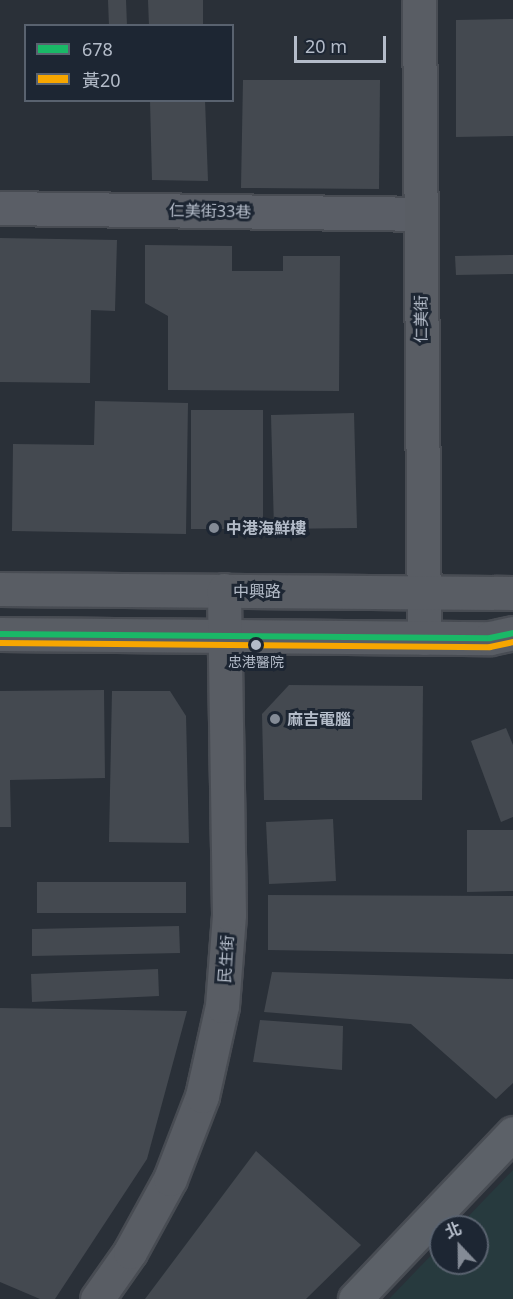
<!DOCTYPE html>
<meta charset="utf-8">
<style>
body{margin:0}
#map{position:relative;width:513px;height:1299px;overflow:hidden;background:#2a3038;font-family:"Noto Sans","Noto Sans TC",sans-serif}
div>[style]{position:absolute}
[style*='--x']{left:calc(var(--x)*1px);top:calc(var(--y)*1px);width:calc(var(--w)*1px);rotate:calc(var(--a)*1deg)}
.green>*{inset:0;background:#273a3e}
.building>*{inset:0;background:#444950}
.roads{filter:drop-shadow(2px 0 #484c53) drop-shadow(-2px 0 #484c53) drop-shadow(0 2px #484c53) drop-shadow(0 -2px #484c53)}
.street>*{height:33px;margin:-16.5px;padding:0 16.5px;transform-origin:16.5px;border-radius:16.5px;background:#5a5e66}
.secondary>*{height:33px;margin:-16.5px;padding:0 16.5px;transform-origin:16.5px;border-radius:16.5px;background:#595d64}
.primary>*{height:33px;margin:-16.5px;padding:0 16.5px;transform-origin:16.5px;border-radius:16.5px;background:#5c6168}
.bus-1>*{height:6px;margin:-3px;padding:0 3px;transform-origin:3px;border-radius:3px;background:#1ab867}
.bus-2>*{height:6px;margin:-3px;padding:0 3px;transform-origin:3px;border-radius:3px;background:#f7a600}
.dots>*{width:16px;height:16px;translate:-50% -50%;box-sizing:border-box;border:3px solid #1d2633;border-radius:50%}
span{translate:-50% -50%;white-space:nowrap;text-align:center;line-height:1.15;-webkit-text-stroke:6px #1d2633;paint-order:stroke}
.bus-label{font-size:14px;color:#b4bcc9}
.street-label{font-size:16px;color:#b4bcc9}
.poi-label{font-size:16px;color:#b4bcc9;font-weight:700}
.left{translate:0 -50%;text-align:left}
.legend{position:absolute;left:24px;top:24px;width:210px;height:78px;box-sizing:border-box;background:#1d2633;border:2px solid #59626f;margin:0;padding:8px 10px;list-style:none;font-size:18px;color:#b4bcc9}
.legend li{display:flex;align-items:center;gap:12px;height:30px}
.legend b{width:30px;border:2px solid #59626f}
.north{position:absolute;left:429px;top:1215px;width:60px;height:60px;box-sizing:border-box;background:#1d2633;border:2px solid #59626f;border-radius:50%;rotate:338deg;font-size:16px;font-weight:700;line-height:24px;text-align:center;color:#b4bcc9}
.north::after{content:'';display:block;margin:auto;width:21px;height:27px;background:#848b96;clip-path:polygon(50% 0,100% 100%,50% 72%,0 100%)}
.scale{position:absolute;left:294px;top:36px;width:92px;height:27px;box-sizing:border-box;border:3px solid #b4bcc9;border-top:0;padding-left:8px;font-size:18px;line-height:21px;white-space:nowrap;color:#b4bcc9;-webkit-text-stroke:4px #1d2633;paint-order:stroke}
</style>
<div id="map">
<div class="green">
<i style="clip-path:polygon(513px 1170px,513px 1299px,389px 1299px,441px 1245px,441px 1263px,477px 1263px,477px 1227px,458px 1227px)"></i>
</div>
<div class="building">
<i style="clip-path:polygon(108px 0,126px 0,127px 26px,109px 26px)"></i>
<i style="clip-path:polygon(148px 0,203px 0,203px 26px,149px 26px)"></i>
<i style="clip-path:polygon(513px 19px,513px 136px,456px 137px,456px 20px)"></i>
<i style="clip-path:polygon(243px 80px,380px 80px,379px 189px,241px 188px)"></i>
<i style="clip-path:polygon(150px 100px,205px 100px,208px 181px,152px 180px)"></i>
<i style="clip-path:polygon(0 238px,117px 240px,115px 311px,91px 310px,90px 383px,0 382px)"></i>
<i style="clip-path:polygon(145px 245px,232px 246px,232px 271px,283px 271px,283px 256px,340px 256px,339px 391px,168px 390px,168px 316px,145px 303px)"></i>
<i style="clip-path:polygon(513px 255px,513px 274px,456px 275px,455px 256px)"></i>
<i style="clip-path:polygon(95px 401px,188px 403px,186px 534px,12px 531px,13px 444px,94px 445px)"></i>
<i style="clip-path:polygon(191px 410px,263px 410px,263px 529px,191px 529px)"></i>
<i style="clip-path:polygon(354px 413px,357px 528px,274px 529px,271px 415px)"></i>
<i style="clip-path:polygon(289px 685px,423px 686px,422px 800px,264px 800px,262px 714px)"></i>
<i style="clip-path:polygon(104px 690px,105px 778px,10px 780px,11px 827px,0 827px,0 691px)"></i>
<i style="clip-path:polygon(112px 691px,170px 691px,186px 716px,189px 843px,109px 842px)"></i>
<i style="clip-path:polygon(506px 728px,513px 745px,513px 817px,501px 822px,471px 741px)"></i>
<i style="clip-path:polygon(333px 819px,336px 881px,269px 884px,266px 822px)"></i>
<i style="clip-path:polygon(467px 830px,513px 830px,513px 891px,467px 892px)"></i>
<i style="clip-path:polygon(37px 882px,186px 882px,186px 913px,37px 913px)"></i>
<i style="clip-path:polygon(268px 895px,513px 896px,513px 954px,268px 950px)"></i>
<i style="clip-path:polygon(179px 926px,180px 953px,32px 956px,32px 929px)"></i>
<i style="clip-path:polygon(158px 969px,159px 996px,32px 1002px,31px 974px)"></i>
<i style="clip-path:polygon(272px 972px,513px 979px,513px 1083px,496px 1099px,411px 1024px,264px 1012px)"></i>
<i style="clip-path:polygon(0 1008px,187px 1011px,147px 1159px,55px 1299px,40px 1299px,0 1282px)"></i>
<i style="clip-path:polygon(260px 1020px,343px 1026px,342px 1070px,253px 1062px)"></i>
<i style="clip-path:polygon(256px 1151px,361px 1245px,306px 1299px,145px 1299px)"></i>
</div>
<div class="roads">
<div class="street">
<i style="--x:0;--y:208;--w:421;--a:0.8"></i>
</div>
<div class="secondary">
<i style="--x:419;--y:0;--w:638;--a:89.55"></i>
<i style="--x:0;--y:589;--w:513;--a:0.45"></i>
<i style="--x:0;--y:634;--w:490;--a:0.5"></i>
<i style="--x:490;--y:638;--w:24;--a:-12"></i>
<i style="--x:97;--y:1299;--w:57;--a:-54.9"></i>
<i style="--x:130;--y:1252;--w:83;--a:-61.3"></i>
<i style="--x:170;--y:1179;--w:89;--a:-68.9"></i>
<i style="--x:202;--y:1096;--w:92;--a:-77.5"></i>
<i style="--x:222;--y:1006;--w:92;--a:-85.6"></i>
<i style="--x:229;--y:914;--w:324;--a:-90.9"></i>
</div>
<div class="primary">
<i style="--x:355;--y:1299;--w:229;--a:-46.4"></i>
</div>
</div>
<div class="bus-1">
<i style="--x:0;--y:634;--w:490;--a:0.5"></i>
<i style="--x:490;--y:638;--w:24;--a:-12"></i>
</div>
<div class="bus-2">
<i style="--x:0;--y:643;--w:490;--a:0.5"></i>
<i style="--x:490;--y:647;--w:24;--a:-12"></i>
</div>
<div class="dots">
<i style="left:214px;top:528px;background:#848b96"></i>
<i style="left:256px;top:645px;background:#b4bcc9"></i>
<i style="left:275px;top:719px;background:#848b96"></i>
</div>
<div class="bus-label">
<span style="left:256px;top:662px">忠港醫院</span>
</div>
<div class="street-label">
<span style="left:210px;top:211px;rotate:1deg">仁美街33巷</span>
<span style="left:421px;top:319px;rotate:-90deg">仁美街</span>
<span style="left:257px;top:591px">中興路</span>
<span style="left:226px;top:959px;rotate:-86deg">民生街</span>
</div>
<div class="poi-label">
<span class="left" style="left:226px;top:528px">中港海鮮樓</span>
<span class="left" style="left:287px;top:719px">麻吉電腦</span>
</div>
<ul class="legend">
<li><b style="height:8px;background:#1ab867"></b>678</li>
<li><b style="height:8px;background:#f7a600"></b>黃20</li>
</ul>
<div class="north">北</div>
<div class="scale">20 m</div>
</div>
